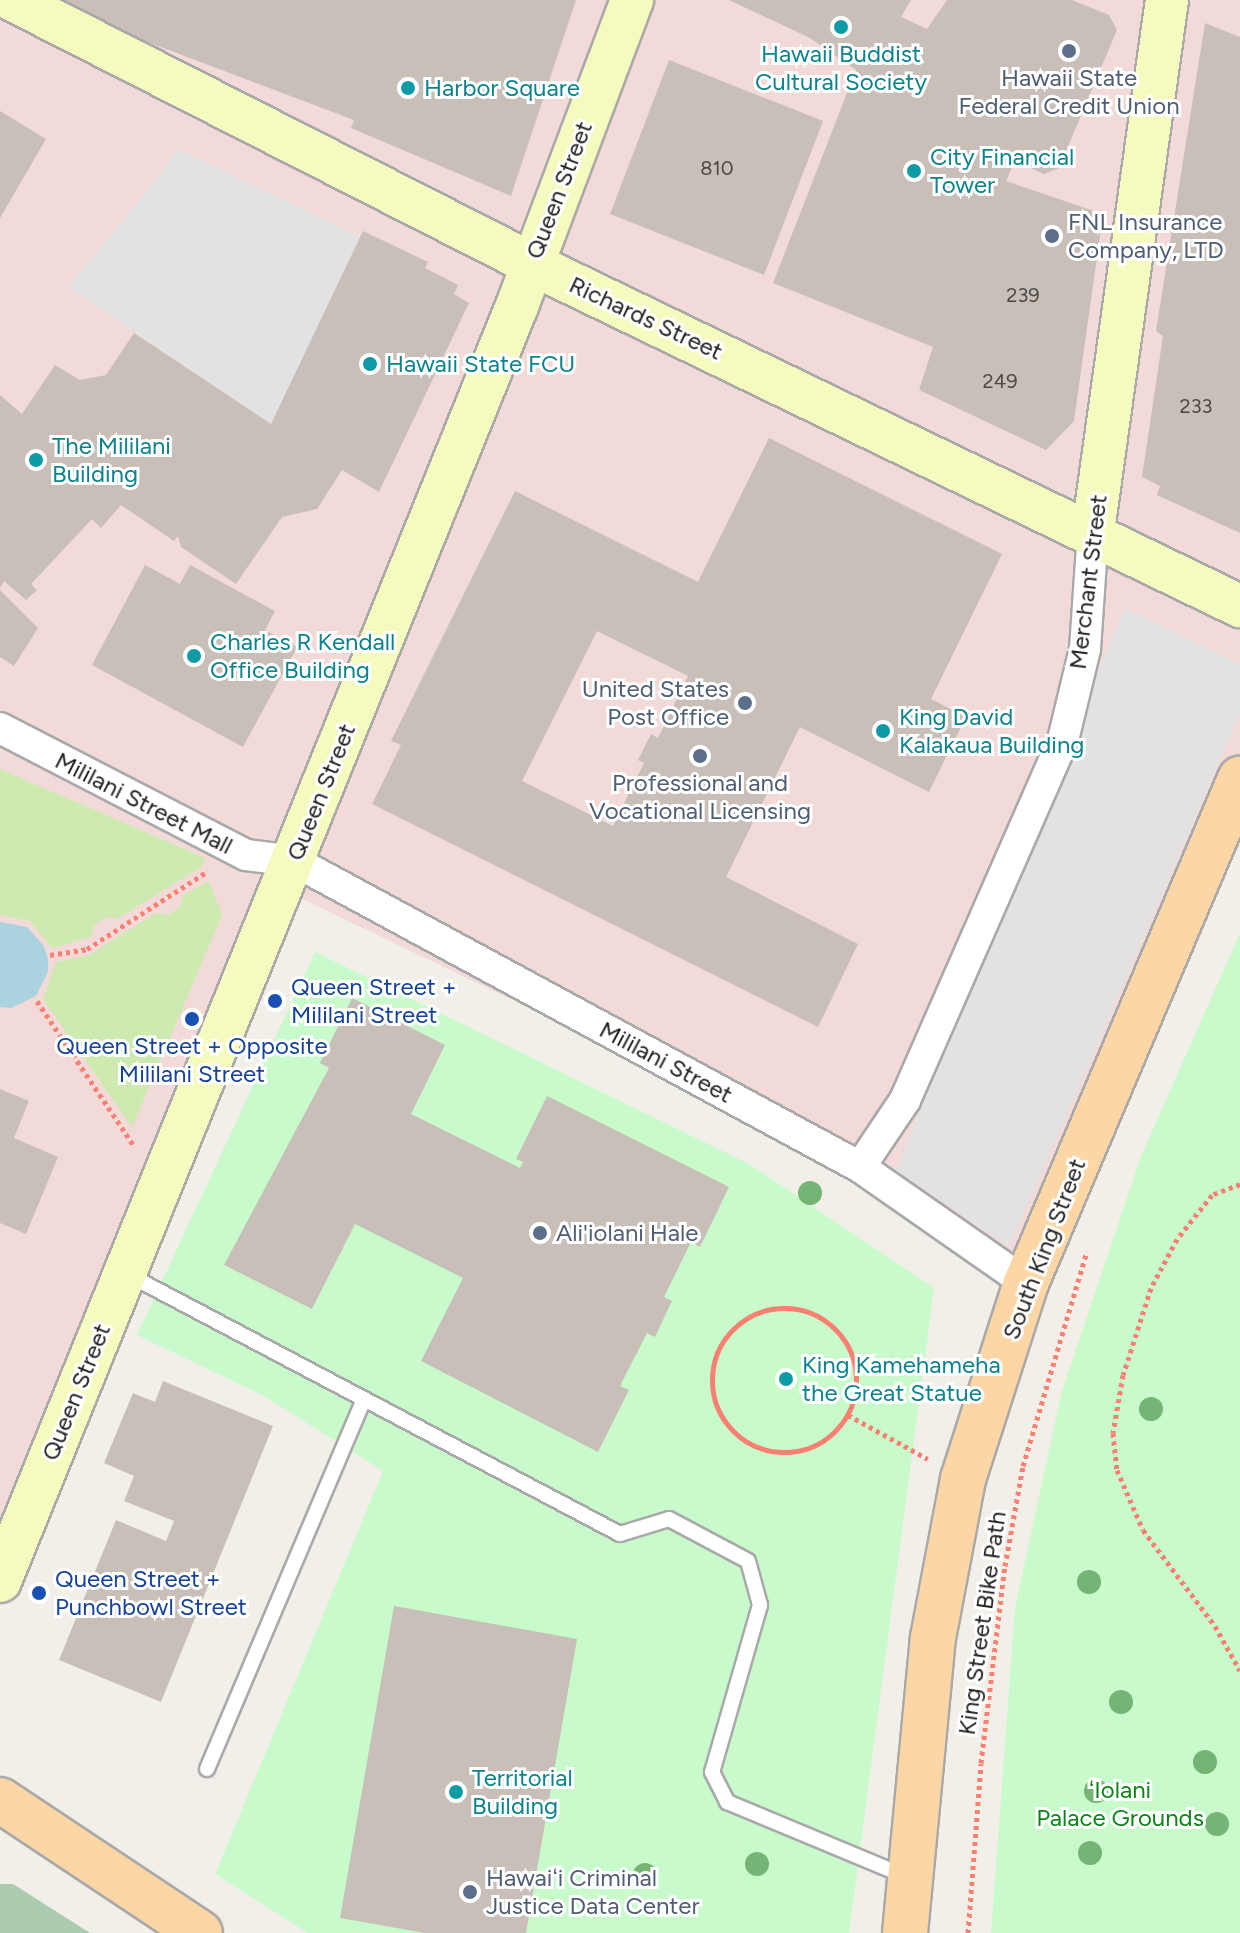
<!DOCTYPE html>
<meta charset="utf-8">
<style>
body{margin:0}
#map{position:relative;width:1240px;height:1933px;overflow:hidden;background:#f2efe9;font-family:Figtree,sans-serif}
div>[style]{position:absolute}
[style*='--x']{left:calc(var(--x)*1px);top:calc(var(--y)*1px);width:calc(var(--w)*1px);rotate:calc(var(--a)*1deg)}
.commercial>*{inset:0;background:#f2dad9}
.grass>*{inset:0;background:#cdebb0}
.cemetery>*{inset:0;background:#aacbaf}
.park>*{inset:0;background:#c8facc}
.parking>*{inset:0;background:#e2e2e2}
.water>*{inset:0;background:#aad3df}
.building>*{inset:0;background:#c7bfb8}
.path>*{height:5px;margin-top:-2.5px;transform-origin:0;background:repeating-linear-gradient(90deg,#fa8072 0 4px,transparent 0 8px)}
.path>.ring{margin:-2.5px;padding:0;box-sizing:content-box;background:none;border:5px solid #fa8072;border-radius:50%}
.roads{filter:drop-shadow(2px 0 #a9a9a9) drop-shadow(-2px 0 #a9a9a9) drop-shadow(0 2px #a9a9a9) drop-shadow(0 -2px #a9a9a9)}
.lane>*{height:14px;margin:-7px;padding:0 7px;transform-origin:7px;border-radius:7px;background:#fff}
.street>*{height:30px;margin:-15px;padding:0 15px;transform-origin:15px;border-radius:15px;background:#fff}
.secondary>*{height:42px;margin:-21px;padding:0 21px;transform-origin:21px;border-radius:21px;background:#f7fabf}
.primary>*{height:44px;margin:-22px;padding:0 22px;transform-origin:22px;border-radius:22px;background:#fcd6a4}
.trees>*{width:24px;height:24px;margin:-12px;border-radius:50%;background:#74b475}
.dots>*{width:22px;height:22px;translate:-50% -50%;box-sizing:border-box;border:4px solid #fff;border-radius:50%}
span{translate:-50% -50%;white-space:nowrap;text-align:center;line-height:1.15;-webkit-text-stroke:6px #fff;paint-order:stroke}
.number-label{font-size:20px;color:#4b4948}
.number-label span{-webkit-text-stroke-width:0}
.culture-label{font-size:24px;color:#0d838f}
.left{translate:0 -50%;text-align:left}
.service-label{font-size:24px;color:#4e5e75}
.right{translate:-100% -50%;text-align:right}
.street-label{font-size:24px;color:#222}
.transit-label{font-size:24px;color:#164399}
.park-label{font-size:24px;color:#0c8416}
</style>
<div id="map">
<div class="commercial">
<i style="clip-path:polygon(0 0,1240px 0,1240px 779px,1026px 1283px,860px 1167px,296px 896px,0 1590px)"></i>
</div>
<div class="grass">
<i style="clip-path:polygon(0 769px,205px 858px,201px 867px,117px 919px,106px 917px,94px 925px,91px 937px,52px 948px,30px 921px,0 915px)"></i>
<i style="clip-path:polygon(209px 881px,222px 915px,132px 1127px,43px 999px,56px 962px,89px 955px,156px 913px,168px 915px,180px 907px,183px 895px)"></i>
</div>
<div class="cemetery">
<i style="clip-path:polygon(0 1884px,13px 1884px,90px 1933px,0 1933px)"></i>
</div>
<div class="park">
<i style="clip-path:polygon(1240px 933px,1240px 1933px,991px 1933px,1015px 1608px,1061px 1394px,1141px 1156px)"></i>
<i style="clip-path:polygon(315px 952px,749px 1164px,934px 1288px,849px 1933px,308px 1933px,215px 1874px,383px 1471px,264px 1396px,137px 1335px)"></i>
</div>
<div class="parking">
<i style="clip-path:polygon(176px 148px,361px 237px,271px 424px,68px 287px,162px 172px)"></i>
<i style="clip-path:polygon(1124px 608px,1240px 664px,1240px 713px,1009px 1247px,896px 1170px)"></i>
</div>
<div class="water">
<i style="clip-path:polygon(0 922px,27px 927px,44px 946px,48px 959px,48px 972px,36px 996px,11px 1008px,0 1007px)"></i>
</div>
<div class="building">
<i style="clip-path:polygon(59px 0,576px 0,511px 196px,351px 128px,354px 120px,55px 7px)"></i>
<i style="clip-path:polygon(729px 0,911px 0,901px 17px,927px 29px,947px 0,1072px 0,1109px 15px,1117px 30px,1059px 168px,1044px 174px,1015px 161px,1006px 181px,1103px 214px,1074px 421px,1046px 450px,919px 390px,933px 347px,773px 283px,856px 70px,810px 38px)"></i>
<i style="clip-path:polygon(1205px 23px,1240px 37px,1240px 533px,1157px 495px,1160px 486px,1142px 477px,1163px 336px,1156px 331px)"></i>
<i style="clip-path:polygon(669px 60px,823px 121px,764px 275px,610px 214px)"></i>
<i style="clip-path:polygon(0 111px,46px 139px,0 218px)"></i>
<i style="clip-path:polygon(363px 231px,428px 262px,425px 268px,458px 285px,454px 294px,469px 303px,379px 492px,342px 470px,317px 509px,282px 517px,236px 584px,181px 547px,178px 536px,174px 541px,121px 505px,101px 528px,92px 519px,31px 584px,37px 590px,26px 600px,4px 581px,0 588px,0 395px,22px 414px,55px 365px,80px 380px,106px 375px,134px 333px,271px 424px)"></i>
<i style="clip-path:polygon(evenodd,769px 438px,1002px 554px,931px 699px,966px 717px,929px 792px,800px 727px,726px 877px,858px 944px,818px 1027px,372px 804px,401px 745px,391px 741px,515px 491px,698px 582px,769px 438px,597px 631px,688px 676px,658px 738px,651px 734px,638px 760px,644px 763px,613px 826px,522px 781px,597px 631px)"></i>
<i style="clip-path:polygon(145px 565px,180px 584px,190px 565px,275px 611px,265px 630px,297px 647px,243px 747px,92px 665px)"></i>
<i style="clip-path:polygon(0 590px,38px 628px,14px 666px,0 657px)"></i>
<i style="clip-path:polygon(352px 998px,445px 1045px,411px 1114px,520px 1168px,523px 1162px,516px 1159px,547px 1096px,729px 1187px,700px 1247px,691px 1242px,664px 1297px,672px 1301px,655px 1337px,647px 1333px,620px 1386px,629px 1390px,598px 1452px,421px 1361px,463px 1278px,355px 1224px,312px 1309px,224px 1265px,329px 1068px,320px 1063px)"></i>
<i style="clip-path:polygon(0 1089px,29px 1101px,14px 1138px,58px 1157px,26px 1234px,0 1223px)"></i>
<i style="clip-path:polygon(163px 1381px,273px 1426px,161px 1702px,59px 1660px,116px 1520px,166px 1541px,174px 1521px,124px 1501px,134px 1476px,104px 1463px,133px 1393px,155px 1402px)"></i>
<i style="clip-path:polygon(394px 1606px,577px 1639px,526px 1933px,425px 1933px,340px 1918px)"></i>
</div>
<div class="path">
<i style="--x:50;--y:955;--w:37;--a:-9"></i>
<i style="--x:87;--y:949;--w:144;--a:-32.8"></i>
<i style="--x:37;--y:1001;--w:174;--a:56.2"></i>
<i style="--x:1240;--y:1184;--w:30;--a:159"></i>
<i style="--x:1212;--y:1195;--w:56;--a:128.5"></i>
<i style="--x:1177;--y:1239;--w:55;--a:118"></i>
<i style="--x:1151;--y:1288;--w:91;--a:107.8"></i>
<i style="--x:1123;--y:1375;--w:59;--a:99.8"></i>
<i style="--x:1113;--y:1433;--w:37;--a:84"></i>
<i style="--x:1117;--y:1470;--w:65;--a:66.6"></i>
<i style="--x:1143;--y:1530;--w:120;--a:53.1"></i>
<i style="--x:1215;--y:1626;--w:51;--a:60.9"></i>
<i class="ring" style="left:712px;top:1308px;width:139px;height:139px"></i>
<i style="--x:848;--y:1415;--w:91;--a:28.8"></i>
<i style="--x:968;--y:1933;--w:170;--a:-85.6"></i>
<i style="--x:981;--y:1763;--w:198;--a:-83.1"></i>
<i style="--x:1005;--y:1566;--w:102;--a:-79.8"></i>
<i style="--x:1023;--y:1466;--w:224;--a:-73.4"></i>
</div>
<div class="roads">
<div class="lane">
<i style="--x:127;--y:1274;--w:557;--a:27.81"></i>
<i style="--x:620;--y:1534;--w:51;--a:-17"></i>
<i style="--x:669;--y:1519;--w:89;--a:28"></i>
<i style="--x:748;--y:1561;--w:46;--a:74.7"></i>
<i style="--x:760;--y:1605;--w:174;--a:106"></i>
<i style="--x:712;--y:1772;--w:34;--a:63"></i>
<i style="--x:727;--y:1802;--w:193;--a:22.6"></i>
<i style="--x:207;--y:1769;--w:400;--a:-67"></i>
</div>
<div class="street">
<i style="--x:0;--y:728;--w:277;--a:27.3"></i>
<i style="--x:246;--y:855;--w:48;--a:7.1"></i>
<i style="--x:294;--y:861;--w:643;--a:28.4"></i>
<i style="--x:860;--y:1167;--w:203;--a:34.9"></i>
<i style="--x:860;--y:1167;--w:81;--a:-56.1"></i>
<i style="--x:905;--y:1100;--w:393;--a:-66.3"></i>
<i style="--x:1063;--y:740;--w:94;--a:-76.4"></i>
<i style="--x:1085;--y:649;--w:118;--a:-86.1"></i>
</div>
<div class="secondary">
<i style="--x:13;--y:0;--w:580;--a:26.96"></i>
<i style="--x:530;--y:263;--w:789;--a:25.79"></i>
<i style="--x:1093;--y:531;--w:536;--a:-82.07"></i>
<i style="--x:0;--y:1581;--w:1376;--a:-67.93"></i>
<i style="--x:517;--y:306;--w:327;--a:-69.4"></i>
</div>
<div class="primary">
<i style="--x:0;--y:1800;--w:240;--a:33.6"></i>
<i style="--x:905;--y:1933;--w:296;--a:-84.6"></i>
<i style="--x:933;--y:1638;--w:162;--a:-79.3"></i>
<i style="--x:963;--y:1479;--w:206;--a:-72.2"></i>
<i style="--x:1026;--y:1283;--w:548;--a:-66.99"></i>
</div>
</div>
<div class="trees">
<i style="left:810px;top:1193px"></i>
<i style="left:1151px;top:1409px"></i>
<i style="left:1089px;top:1582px"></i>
<i style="left:1121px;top:1702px"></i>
<i style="left:1205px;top:1762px"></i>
<i style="left:1096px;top:1791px"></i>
<i style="left:1217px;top:1824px"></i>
<i style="left:1090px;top:1853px"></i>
<i style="left:757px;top:1864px"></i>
<i style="left:645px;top:1875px"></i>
</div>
<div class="dots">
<i style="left:841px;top:27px;background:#0f9aa8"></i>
<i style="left:1069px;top:51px;background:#5c6f8a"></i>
<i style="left:408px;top:88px;background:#0f9aa8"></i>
<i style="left:914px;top:171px;background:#0f9aa8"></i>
<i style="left:1052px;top:236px;background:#5c6f8a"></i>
<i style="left:370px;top:364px;background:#0f9aa8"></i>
<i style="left:36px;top:460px;background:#0f9aa8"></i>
<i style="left:194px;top:656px;background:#0f9aa8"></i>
<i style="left:745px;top:703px;background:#5c6f8a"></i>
<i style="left:883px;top:731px;background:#0f9aa8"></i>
<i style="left:700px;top:756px;background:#5c6f8a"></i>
<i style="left:275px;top:1001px;background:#1a4fb4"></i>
<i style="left:192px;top:1019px;background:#1a4fb4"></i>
<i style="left:540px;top:1233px;background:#5c6f8a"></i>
<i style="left:786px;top:1379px;background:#0f9aa8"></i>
<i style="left:39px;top:1593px;background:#1a4fb4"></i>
<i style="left:456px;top:1792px;background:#0f9aa8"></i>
<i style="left:470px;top:1892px;background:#5c6f8a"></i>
</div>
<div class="number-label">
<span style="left:717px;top:168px">810</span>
<span style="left:1023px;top:295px">239</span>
<span style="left:1000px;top:381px">249</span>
<span style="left:1196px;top:406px">233</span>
</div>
<div class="culture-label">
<span style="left:841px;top:68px">Hawaii Buddist<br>Cultural Society</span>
<span class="left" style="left:424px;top:88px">Harbor Square</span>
<span class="left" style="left:930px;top:171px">City Financial<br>Tower</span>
<span class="left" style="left:386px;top:364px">Hawaii State FCU</span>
<span class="left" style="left:52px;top:460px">The Mililani<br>Building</span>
<span class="left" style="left:210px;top:656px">Charles R Kendall<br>Office Building</span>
<span class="left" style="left:899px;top:731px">King David<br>Kalakaua Building</span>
<span class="left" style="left:802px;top:1379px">King Kamehameha<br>the Great Statue</span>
<span class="left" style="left:472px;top:1792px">Territorial<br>Building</span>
</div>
<div class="service-label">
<span style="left:1069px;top:92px">Hawaii State<br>Federal Credit Union</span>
<span class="left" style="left:1068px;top:236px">FNL Insurance<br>Company, LTD</span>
<span class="right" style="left:729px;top:703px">United States<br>Post Office</span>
<span style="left:700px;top:797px">Professional and<br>Vocational Licensing</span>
<span class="left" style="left:556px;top:1233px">Ali'iolani Hale</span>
<span class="left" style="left:486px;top:1892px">Hawaiʻi Criminal<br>Justice Data Center</span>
</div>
<div class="street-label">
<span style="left:559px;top:190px;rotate:-69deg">Queen Street</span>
<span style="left:646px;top:318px;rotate:25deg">Richards Street</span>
<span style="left:1088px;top:582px;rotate:-83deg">Merchant Street</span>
<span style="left:321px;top:792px;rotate:-68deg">Queen Street</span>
<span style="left:144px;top:803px;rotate:27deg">Mililani Street Mall</span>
<span style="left:666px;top:1062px;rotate:28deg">Mililani Street</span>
<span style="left:1044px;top:1249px;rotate:-69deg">South King Street</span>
<span style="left:76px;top:1392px;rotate:-68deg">Queen Street</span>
<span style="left:982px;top:1623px;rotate:-82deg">King Street Bike Path</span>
</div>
<div class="transit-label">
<span class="left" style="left:291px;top:1001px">Queen Street +<br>Mililani Street</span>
<span style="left:192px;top:1060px">Queen Street + Opposite<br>Mililani Street</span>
<span class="left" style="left:55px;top:1593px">Queen Street +<br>Punchbowl Street</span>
</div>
<div class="park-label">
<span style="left:1120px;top:1804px">ʻIolani<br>Palace Grounds</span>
</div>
</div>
